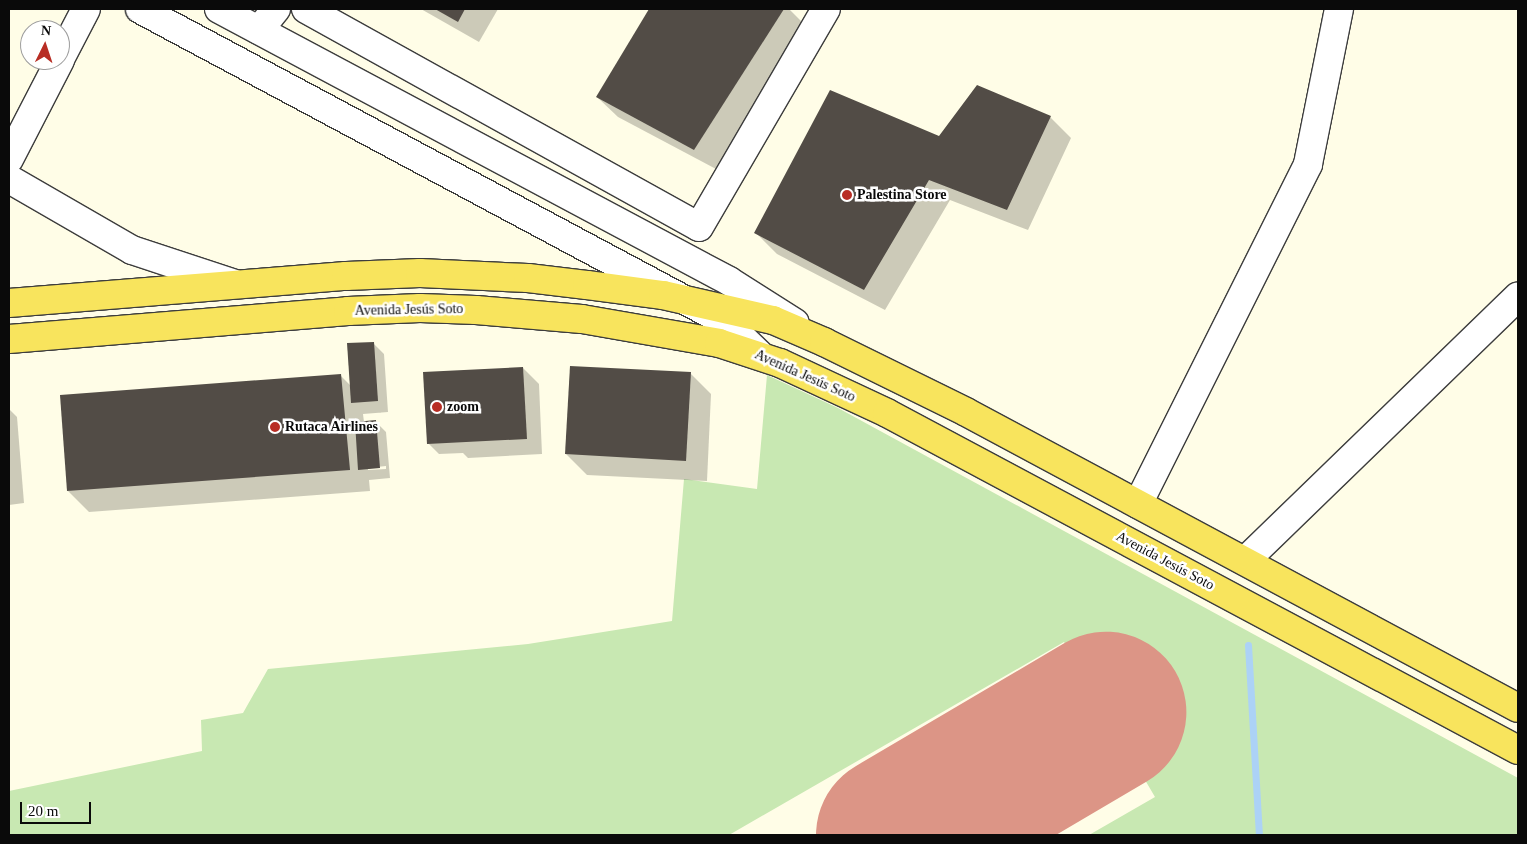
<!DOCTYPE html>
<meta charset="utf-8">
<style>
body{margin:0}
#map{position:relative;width:1527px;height:844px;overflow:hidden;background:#fffde7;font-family:"Times New Roman",serif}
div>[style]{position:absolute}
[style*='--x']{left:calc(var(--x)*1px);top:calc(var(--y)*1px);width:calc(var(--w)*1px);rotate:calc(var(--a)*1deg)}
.green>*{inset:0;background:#c8e8b2}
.shadow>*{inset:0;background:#0003}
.stream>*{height:7px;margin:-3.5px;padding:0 3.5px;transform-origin:3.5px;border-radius:3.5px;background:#acd2f6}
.runway>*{height:161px;margin:-80.5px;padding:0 80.5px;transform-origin:80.5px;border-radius:80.5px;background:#dc9586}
.building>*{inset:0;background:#524c46}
.roads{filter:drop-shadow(1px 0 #3d3d3d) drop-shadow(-1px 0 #3d3d3d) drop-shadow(0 1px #3d3d3d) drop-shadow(0 -1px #3d3d3d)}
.minor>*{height:28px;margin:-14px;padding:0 14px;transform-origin:14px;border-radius:14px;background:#fff}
.major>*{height:28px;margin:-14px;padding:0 14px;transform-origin:14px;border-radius:14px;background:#f8e45d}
.dots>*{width:14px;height:14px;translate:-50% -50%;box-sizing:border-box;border:2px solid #fff;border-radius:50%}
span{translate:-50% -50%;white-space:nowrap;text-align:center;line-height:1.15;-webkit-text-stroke:5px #fff;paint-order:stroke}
.poi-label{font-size:14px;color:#0a0a0a;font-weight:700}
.left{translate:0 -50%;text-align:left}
.street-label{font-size:14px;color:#0a0a0a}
.frame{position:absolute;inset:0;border:10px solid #0a0a0a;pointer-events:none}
.north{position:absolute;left:20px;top:20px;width:50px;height:50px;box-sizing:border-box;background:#fff;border:1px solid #9d9d9d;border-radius:50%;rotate:4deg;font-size:14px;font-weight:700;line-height:20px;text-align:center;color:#0a0a0a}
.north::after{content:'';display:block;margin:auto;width:18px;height:22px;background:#b82d24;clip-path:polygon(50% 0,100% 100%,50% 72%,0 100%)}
.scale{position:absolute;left:20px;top:802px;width:71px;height:22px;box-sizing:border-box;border:2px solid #0a0a0a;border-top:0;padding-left:6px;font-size:15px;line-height:18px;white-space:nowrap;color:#0a0a0a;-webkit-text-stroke:4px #fff;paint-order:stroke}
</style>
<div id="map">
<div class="green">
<i style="clip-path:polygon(767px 375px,838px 408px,1518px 778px,1518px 835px,1089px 835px,1155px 797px,1064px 642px,729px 835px,9px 835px,9px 791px,202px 751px,201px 720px,243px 713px,268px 669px,528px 644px,672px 621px,684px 479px,757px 489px)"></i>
</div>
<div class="shadow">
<i style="clip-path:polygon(421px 9px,498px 9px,479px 42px)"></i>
<i style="clip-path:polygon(650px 9px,789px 9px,807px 27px,716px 169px,618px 117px,597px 97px)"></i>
<i style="clip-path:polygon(1050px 117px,1071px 138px,1028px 230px,950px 200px,885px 310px,777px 254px,756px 233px,939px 138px)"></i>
<i style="clip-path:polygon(evenodd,373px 343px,384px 354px,388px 412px,363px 414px,364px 422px,376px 422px,386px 432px,390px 478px,369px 480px,370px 491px,89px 512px,68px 491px,340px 375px,351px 386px,373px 343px,386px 466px,386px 469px,368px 470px,368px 468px,386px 466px)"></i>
<i style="clip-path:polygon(523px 368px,539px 384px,542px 454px,468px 458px,463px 453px,439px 454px,428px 443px)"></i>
<i style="clip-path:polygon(690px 373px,711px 394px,707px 481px,587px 475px,566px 454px)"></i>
<i style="clip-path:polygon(9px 409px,17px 417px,24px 503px,9px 505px)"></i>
</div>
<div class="stream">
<i style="--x:1248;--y:645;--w:190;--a:86.7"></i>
</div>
<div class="runway">
<i style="--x:896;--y:835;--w:243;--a:-30.5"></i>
</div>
<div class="building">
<i style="clip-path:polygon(435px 9px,465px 9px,458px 22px)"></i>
<i style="clip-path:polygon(649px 9px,784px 9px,694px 150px,596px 97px)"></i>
<i style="clip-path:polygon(977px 85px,1051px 116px,1007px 210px,929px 180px,864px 290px,754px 233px,830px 90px,939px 136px)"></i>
<i style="clip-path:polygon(374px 342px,378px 401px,351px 403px,347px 343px)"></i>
<i style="clip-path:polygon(570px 366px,691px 372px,686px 461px,565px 454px)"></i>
<i style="clip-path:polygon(523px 367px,527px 439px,427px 444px,423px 372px)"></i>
<i style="clip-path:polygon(341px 374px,350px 470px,67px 491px,60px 395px)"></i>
<i style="clip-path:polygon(376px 420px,380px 468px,358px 470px,355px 422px)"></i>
</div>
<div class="roads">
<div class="minor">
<i style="--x:140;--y:9;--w:647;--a:28.11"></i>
<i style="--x:711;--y:314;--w:28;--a:35"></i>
<i style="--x:734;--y:330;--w:35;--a:44"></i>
<i style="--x:219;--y:9;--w:578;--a:28.07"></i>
<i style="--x:729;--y:281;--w:78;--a:32.5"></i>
<i style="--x:306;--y:9;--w:449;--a:29"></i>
<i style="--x:699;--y:227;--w:252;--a:-59.8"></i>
<i style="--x:259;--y:30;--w:27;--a:-51"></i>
<i style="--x:60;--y:59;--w:56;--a:-62.5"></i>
<i style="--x:9;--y:159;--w:111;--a:-62.7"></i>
<i style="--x:9;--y:179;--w:142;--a:30"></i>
<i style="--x:132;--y:250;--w:108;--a:18.3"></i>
<i style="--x:1138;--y:504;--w:380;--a:-63.4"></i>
<i style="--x:1308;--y:164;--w:158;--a:-78.7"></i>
<i style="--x:1245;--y:561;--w:380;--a:-44.1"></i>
</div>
<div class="major">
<i style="--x:9;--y:303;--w:338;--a:-4.6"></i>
<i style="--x:346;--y:276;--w:74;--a:-2.3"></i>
<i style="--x:420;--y:273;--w:108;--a:2.7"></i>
<i style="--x:528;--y:278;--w:59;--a:6.8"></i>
<i style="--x:587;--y:285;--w:77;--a:7.5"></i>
<i style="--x:663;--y:295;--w:113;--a:12.8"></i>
<i style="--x:773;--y:320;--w:56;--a:23.3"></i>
<i style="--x:824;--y:342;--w:158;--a:26.2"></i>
<i style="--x:966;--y:412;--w:626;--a:28.2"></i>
<i style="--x:9;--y:339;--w:340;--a:-4.7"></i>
<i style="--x:348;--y:311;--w:72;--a:-2.4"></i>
<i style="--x:420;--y:308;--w:56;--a:2"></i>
<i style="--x:476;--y:310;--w:106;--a:4.9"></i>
<i style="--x:582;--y:319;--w:139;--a:9.9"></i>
<i style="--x:719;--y:343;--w:64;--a:18.2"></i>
<i style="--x:780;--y:363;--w:118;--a:25"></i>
<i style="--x:887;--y:413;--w:715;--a:28.11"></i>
</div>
</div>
<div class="dots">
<i style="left:847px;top:195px;background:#b82d24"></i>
<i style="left:437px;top:407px;background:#b82d24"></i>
<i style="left:275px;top:427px;background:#b82d24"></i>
</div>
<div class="poi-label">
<span class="left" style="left:857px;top:195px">Palestina Store</span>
<span class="left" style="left:447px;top:407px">zoom</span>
<span class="left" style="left:285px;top:427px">Rutaca Airlines</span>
</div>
<div class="street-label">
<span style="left:409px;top:310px;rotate:-1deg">Avenida Jesús Soto</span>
<span style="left:805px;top:376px;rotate:24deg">Avenida Jesús Soto</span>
<span style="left:1165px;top:561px;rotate:28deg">Avenida Jesús Soto</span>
</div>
<div class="frame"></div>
<div class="north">N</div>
<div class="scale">20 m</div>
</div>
